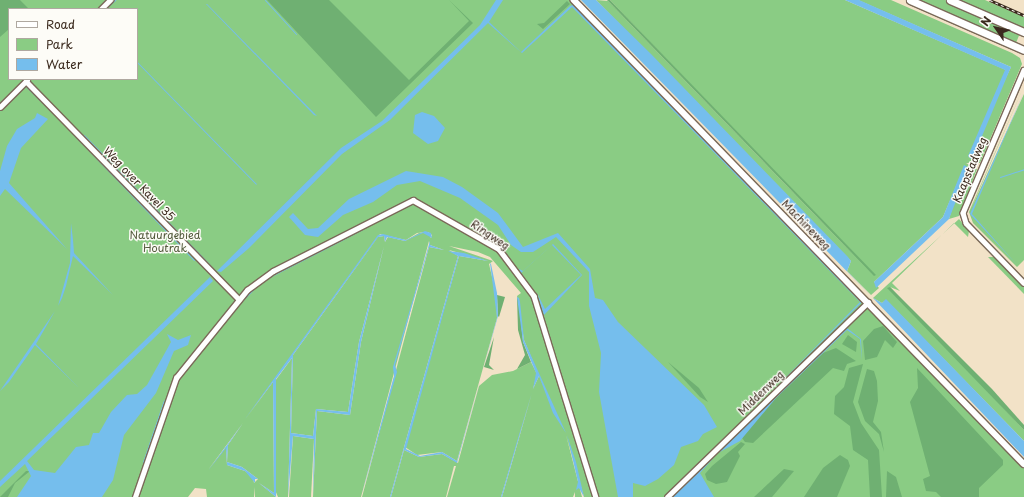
<!DOCTYPE html>
<style>
body{margin:0}
#map{position:relative;width:1024px;height:497px;overflow:hidden;background:#f2e2c7;font-family:"Playpen Sans",sans-serif}
div>[style]{position:absolute}
[style*='--x']{left:calc(var(--x)*1px);top:calc(var(--y)*1px);width:calc(var(--w)*1px);rotate:calc(var(--a)*1deg)}
.green>*{inset:0;background:#8acc84}
.forest>*{inset:0;background:#6fb072}
.water>*{inset:0;background:#75beed}
.stream>*{height:1px;margin:-0.5px;padding:0 0.5px;transform-origin:0.5px;border-radius:0.5px;background:#75beed}
.roads{filter:drop-shadow(1px 0 #7b6a59) drop-shadow(-1px 0 #7b6a59) drop-shadow(0 1px #7b6a59) drop-shadow(0 -1px #7b6a59)}
.minor>*{height:4.5px;margin:-2.25px;padding:0 2.25px;transform-origin:2.25px;border-radius:2.25px;background:#fff}
.tertiary>*{height:5.5px;margin:-2.75px;padding:0 2.75px;transform-origin:2.75px;border-radius:2.75px;background:#fff}
.primary>*{height:7px;margin:-3.5px;padding:0 3.5px;transform-origin:3.5px;border-radius:3.5px;background:#fff}
.rail>*{height:2.5px;margin-top:-1.25px;transform-origin:0;background:repeating-linear-gradient(90deg,#fdfcf7 0 3px,#3b2a1e 0 6px);box-sizing:border-box;border-block:1px solid #3b2a1e}
span{translate:-50% -50%;white-space:nowrap;text-align:center;line-height:1.15;-webkit-text-stroke:3px #fdfcf7;paint-order:stroke}
.street-label{font-size:11px;color:#3b2a1e}
.park-label{font-size:11px;color:#535b3d}
.legend{position:absolute;left:8px;top:8px;width:130px;height:72px;box-sizing:border-box;background:#fdfcf7;border:1px solid #afa8a0;margin:0;padding:5px 7px;list-style:none;font-size:12px;color:#3b2a1e}
.legend li{display:flex;align-items:center;gap:8px;height:20px}
.legend b{width:20px;border:1px solid #afa8a0}
.north{position:absolute;left:976px;top:8px;width:40px;height:40px;-webkit-text-stroke:3px #fdfcf7;paint-order:stroke;rotate:304deg;font-size:11px;font-weight:700;line-height:16px;text-align:center;color:#3b2a1e}
.north::after{content:'';display:block;margin:auto;width:14px;height:18px;background:#3b2a1e;clip-path:polygon(50% 0,100% 100%,50% 72%,0 100%)}
</style>
<div id="map">
<div class="green">
<i style="clip-path:polygon(evenodd,0 0,572px 0,865px 303px,665px 497px,584px 497px,566px 435px,582px 497px,575px 497px,575px 492px,573px 497px,502px 497px,532px 393px,501px 497px,447px 497px,456px 466px,454px 466px,446px 497px,391px 497px,404px 450px,419px 457px,442px 454px,458px 463px,479px 386px,492px 375px,513px 371px,531px 362px,537px 374px,533px 389px,539px 376px,563px 433px,524px 340px,517px 296px,521px 293px,490px 257px,478px 252px,449px 246px,493px 261px,489px 264px,496px 294px,497px 318px,457px 461px,442px 452px,417px 455px,405px 447px,459px 256px,488px 261px,449px 250px,458px 256px,390px 497px,362px 497px,429px 247px,444px 250px,430px 245px,429px 241px,361px 497px,313px 497px,317px 411px,350px 415px,361px 342px,384px 246px,359px 342px,348px 412px,316px 409px,313px 436px,291px 433px,293px 355px,378px 237px,384px 236px,385px 242px,388px 237px,405px 241px,419px 233px,428px 233px,431px 238px,432px 235px,428px 232px,417px 233px,406px 240px,380px 234px,244px 421px,273px 382px,274px 493px,259px 483px,276px 497px,255px 497px,254px 487px,254px 497px,207px 497px,206px 489px,195px 488px,188px 497px,0 497px,0 0,9px 9px,137px 9px,137px 79px,9px 79px,9px 9px,0 0,243px 423px,228px 445px,227px 462px,242px 467px,258px 479px,254px 483px,253px 477px,245px 471px,227px 465px,226px 447px,208px 470px,243px 423px)"></i>
<i style="clip-path:polygon(596px 0,608px 1px,874px 276px,610px 0,845px 0,1006px 70px,968px 159px,1011px 67px,858px 0,891px 0,1012px 53px,1020px 58px,1022px 64px,980px 163px,966px 163px,977px 169px,959px 216px,949px 219px,965px 165px,943px 217px,874px 282px,879px 288px,871px 295px,847px 271px,851px 261px)"></i>
<i style="clip-path:polygon(915px 0,945px 0,1020px 33px,1016px 43px)"></i>
<i style="clip-path:polygon(959px 0,985px 0,1024px 17px,1024px 28px)"></i>
<i style="clip-path:polygon(1024px 86px,971px 209px,1024px 94px,1024px 260px,1017px 267px,973px 223px,969px 212px)"></i>
<i style="clip-path:polygon(959px 219px,969px 231px,968px 237px,954px 223px,892px 283px,900px 291px,890px 287px,1024px 430px,1024px 441px,886px 300px,882px 303px,873px 298px)"></i>
<i style="clip-path:polygon(988px 257px,995px 257px,1024px 287px,1024px 294px)"></i>
<i style="clip-path:polygon(867px 305px,1024px 466px,1024px 497px,668px 497px)"></i>
<i style="clip-path:polygon(292px 358px,288px 497px,278px 497px,275px 490px,275px 381px)"></i>
<i style="clip-path:polygon(293px 436px,314px 439px,311px 497px,289px 497px)"></i>
</div>
<div class="forest">
<i style="clip-path:polygon(0 0,20px 0,29px 9px,9px 9px,9px 29px,0 37px)"></i>
<i style="clip-path:polygon(267px 0,329px 0,409px 80px,469px 21px,449px 0,473px 23px,376px 117px)"></i>
<i style="clip-path:polygon(607px 0,610px 0,876px 275px,874px 276px)"></i>
<i style="clip-path:polygon(567px 1px,570px 4px,543px 29px,537px 24px,544px 23px)"></i>
<i style="clip-path:polygon(890px 287px,992px 389px,1024px 425px,1024px 430px,887px 288px)"></i>
<i style="clip-path:polygon(497px 295px,505px 297px,499px 317px,498px 316px)"></i>
<i style="clip-path:polygon(517px 297px,519px 302px,523px 342px,531px 362px,517px 369px,525px 355px,518px 330px)"></i>
<i style="clip-path:polygon(883px 326px,897px 342px,893px 348px,885px 340px,877px 357px,865px 360px,863px 341px,874px 329px)"></i>
<i style="clip-path:polygon(848px 335px,857px 342px,856px 352px,842px 344px)"></i>
<i style="clip-path:polygon(494px 337px,489px 365px,494px 370px,484px 367px)"></i>
<i style="clip-path:polygon(836px 348px,856px 361px,847px 364px,844px 371px,833px 368px,753px 443px,745px 442px,742px 438px,747px 429px,776px 398px,823px 353px)"></i>
<i style="clip-path:polygon(668px 362px,699px 388px,708px 402px,700px 397px)"></i>
<i style="clip-path:polygon(863px 364px,853px 402px,861px 423px,879px 450px,882px 497px,870px 497px,868px 460px,853px 450px,850px 426px,834px 414px,835px 396px,844px 387px,849px 368px)"></i>
<i style="clip-path:polygon(917px 368px,1003px 460px,1003px 465px,979px 488px,979px 497px,941px 497px,936px 492px,926px 491px,923px 479px,930px 476px,910px 402px,918px 388px)"></i>
<i style="clip-path:polygon(867px 369px,874px 371px,877px 381px,878px 401px,873px 422px,881px 432px,884px 452px,879px 434px,865px 421px,858px 402px)"></i>
<i style="clip-path:polygon(741px 442px,745px 444px,738px 452px,740px 456px,727px 482px,716px 484px,707px 480px,705px 474px,712px 466px)"></i>
<i style="clip-path:polygon(840px 455px,848px 460px,850px 466px,837px 497px,804px 497px,823px 468px)"></i>
<i style="clip-path:polygon(784px 469px,794px 471px,772px 497px,754px 497px)"></i>
<i style="clip-path:polygon(26px 471px,30px 471px,15px 483px,8px 497px,0 497px)"></i>
<i style="clip-path:polygon(887px 471px,896px 477px,902px 497px,886px 497px)"></i>
</div>
<div class="water">
<i style="clip-path:polygon(496px 0,503px 0,489px 22px,521px 52px,570px 6px,573px 5px,862px 302px,771px 392px,860px 302px,572px 7px,522px 53px,488px 23px,390px 120px,342px 154px,248px 249px,221px 272px,217px 271px,341px 148px,382px 121px,480px 25px)"></i>
<i style="clip-path:polygon(581px 0,596px 0,651px 54px,848px 257px,851px 261px,847px 271px,872px 297px)"></i>
<i style="clip-path:polygon(845px 0,859px 0,1011px 67px,972px 160px,968px 156px,1005px 70px)"></i>
<i style="clip-path:polygon(206px 4px,207px 4px,317px 116px,314px 115px)"></i>
<i style="clip-path:polygon(26px 86px,28px 87px,69px 130px,26px 87px,0 112px)"></i>
<i style="clip-path:polygon(1024px 92px,972px 214px,1017px 265px,970px 214px)"></i>
<i style="clip-path:polygon(422px 112px,434px 116px,445px 128px,438px 141px,428px 144px,413px 133px,415px 115px)"></i>
<i style="clip-path:polygon(37px 113px,48px 119px,21px 148px,9px 183px,67px 249px,5px 189px,0 196px,0 171px,7px 146px,17px 129px,35px 118px)"></i>
<i style="clip-path:polygon(964px 165px,969px 168px,949px 219px,876px 288px,874px 282px,943px 217px)"></i>
<i style="clip-path:polygon(406px 171px,443px 177px,462px 187px,498px 213px,523px 247px,558px 233px,590px 269px,595px 298px,603px 300px,618px 322px,704px 405px,717px 427px,703px 434px,698px 441px,681px 447px,674px 465px,658px 479px,645px 486px,633px 483px,633px 497px,618px 497px,599px 392px,601px 353px,589px 306px,589px 272px,556px 237px,533px 252px,521px 252px,511px 245px,498px 225px,460px 198px,420px 181px,397px 185px,373px 202px,343px 215px,318px 237px,305px 235px,289px 217px,293px 213px,308px 229px,318px 228px,349px 199px)"></i>
<i style="clip-path:polygon(71px 223px,73px 240px,74px 253px,113px 295px,73px 256px,66px 286px,62px 298px,58px 306px,70px 263px)"></i>
<i style="clip-path:polygon(368px 228px,262px 282px,222px 323px,181px 377px,215px 331px,256px 285px,281px 271px)"></i>
<i style="clip-path:polygon(425px 231px,431px 233px,432px 238px,423px 233px,405px 241px,387px 237px,385px 242px,384px 236px,378px 237px,293px 355px,291px 433px,313px 436px,316px 409px,348px 412px,359px 342px,384px 246px,361px 342px,350px 415px,317px 411px,313px 497px,314px 439px,293px 436px,288px 497px,292px 358px,276px 379px,276px 497px,259px 483px,274px 493px,273px 382px,244px 420px,378px 235px,383px 234px,406px 240px)"></i>
<i style="clip-path:polygon(430px 241px,430px 245px,444px 250px,429px 247px,395px 365px,397px 372px,361px 497px,394px 376px,393px 367px)"></i>
<i style="clip-path:polygon(553px 244px,582px 275px,544px 315px,537px 293px,545px 309px,581px 275px,552px 245px,521px 273px,519px 269px,523px 271px)"></i>
<i style="clip-path:polygon(448px 251px,464px 253px,488px 261px,459px 256px,406px 449px,420px 456px,442px 452px,457px 461px,481px 378px,457px 463px,442px 454px,419px 457px,404px 450px,391px 497px,390px 497px,458px 256px)"></i>
<i style="clip-path:polygon(490px 263px,491px 264px,497px 293px,498px 316px,482px 373px,497px 318px)"></i>
<i style="clip-path:polygon(210px 277px,213px 281px,27px 461px,34px 470px,55px 473px,76px 447px,89px 445px,93px 433px,99px 433px,111px 412px,127px 395px,137px 394px,147px 385px,171px 342px,167px 334px,178px 340px,191px 335px,188px 345px,174px 351px,156px 393px,124px 435px,113px 480px,102px 497px,17px 497px,31px 476px,25px 464px,0 487px,0 481px)"></i>
<i style="clip-path:polygon(517px 297px,519px 298px,520px 302px,524px 340px,566px 433px,553px 413px,539px 376px,533px 389px,536px 373px,523px 342px)"></i>
<i style="clip-path:polygon(873px 298px,882px 303px,886px 299px,1024px 441px,1024px 457px)"></i>
<i style="clip-path:polygon(55px 311px,36px 344px,79px 388px,35px 345px,9px 382px,0 391px)"></i>
<i style="clip-path:polygon(855px 319px,847px 328px,861px 339px,862px 361px,860px 339px,847px 330px,776px 398px,740px 441px,718px 453px,700px 473px,714px 497px,671px 497px)"></i>
<i style="clip-path:polygon(532px 392px,502px 497px,501px 497px,516px 445px)"></i>
<i style="clip-path:polygon(243px 423px,228px 445px,227px 462px,242px 467px,258px 479px,255px 479px,255px 483px,245px 471px,227px 465px,226px 448px,208px 471px)"></i>
<i style="clip-path:polygon(567px 435px,576px 462px,584px 497px,579px 488px,576px 490px,578px 482px)"></i>
</div>
<div class="stream">
<i style="--x:265;--y:0;--w:46;--a:47.6"></i>
<i style="--x:107;--y:7;--w:11;--a:-41"></i>
<i style="--x:137;--y:62;--w:170;--a:45.7"></i>
<i style="--x:74;--y:135;--w:173;--a:46.2"></i>
<i style="--x:84;--y:135;--w:180;--a:45.9"></i>
<i style="--x:1000;--y:177;--w:25;--a:-18"></i>
<i style="--x:857;--y:317;--w:8;--a:-45"></i>
<i style="--x:143;--y:462;--w:65;--a:-71.3"></i>
</div>
<div class="roads">
<div class="minor">
<i style="--x:101;--y:9;--w:13;--a:-45"></i>
<i style="--x:1024;--y:70;--w:155;--a:113.1"></i>
<i style="--x:963;--y:213;--w:10;--a:73"></i>
<i style="--x:966;--y:223;--w:83;--a:46"></i>
<i style="--x:26;--y:81;--w:305;--a:45.7"></i>
<i style="--x:0;--y:107;--w:38;--a:-45"></i>
<i style="--x:135;--y:497;--w:126;--a:-71"></i>
<i style="--x:176;--y:378;--w:113;--a:-51.1"></i>
<i style="--x:247;--y:290;--w:32;--a:-36"></i>
<i style="--x:273;--y:271;--w:157;--a:-26.9"></i>
<i style="--x:413;--y:200;--w:99;--a:29.7"></i>
<i style="--x:499;--y:249;--w:59;--a:53.3"></i>
<i style="--x:534;--y:296;--w:210;--a:72.9"></i>
<i style="--x:667;--y:497;--w:280;--a:-44.1"></i>
</div>
<div class="tertiary">
<i style="--x:574;--y:0;--w:646;--a:45.88"></i>
</div>
<div class="primary">
<i style="--x:910;--y:0;--w:124;--a:23.7"></i>
<i style="--x:950;--y:0;--w:81;--a:23.4"></i>
</div>
</div>
<div class="rail">
<i style="--x:990;--y:0;--w:37;--a:24"></i>
</div>
<div class="street-label">
<span style="left:970px;top:170px;rotate:-67deg">Kaapstadweg</span>
<span style="left:139px;top:184px;rotate:46deg">Weg over Kavel 35</span>
<span style="left:806px;top:225px;rotate:46deg">Machineweg</span>
<span style="left:490px;top:235px;rotate:34deg">Ringweg</span>
<span style="left:761px;top:393px;rotate:-44deg">Middenweg</span>
</div>
<div class="park-label">
<span style="left:165px;top:242px">Natuurgebied<br>Houtrak</span>
</div>
<ul class="legend">
<li><b style="height:5px;background:#fff"></b>Road</li>
<li><b style="height:11px;background:#8acc84"></b>Park</li>
<li><b style="height:11px;background:#75beed"></b>Water</li>
</ul>
<div class="north">N</div>
</div>
